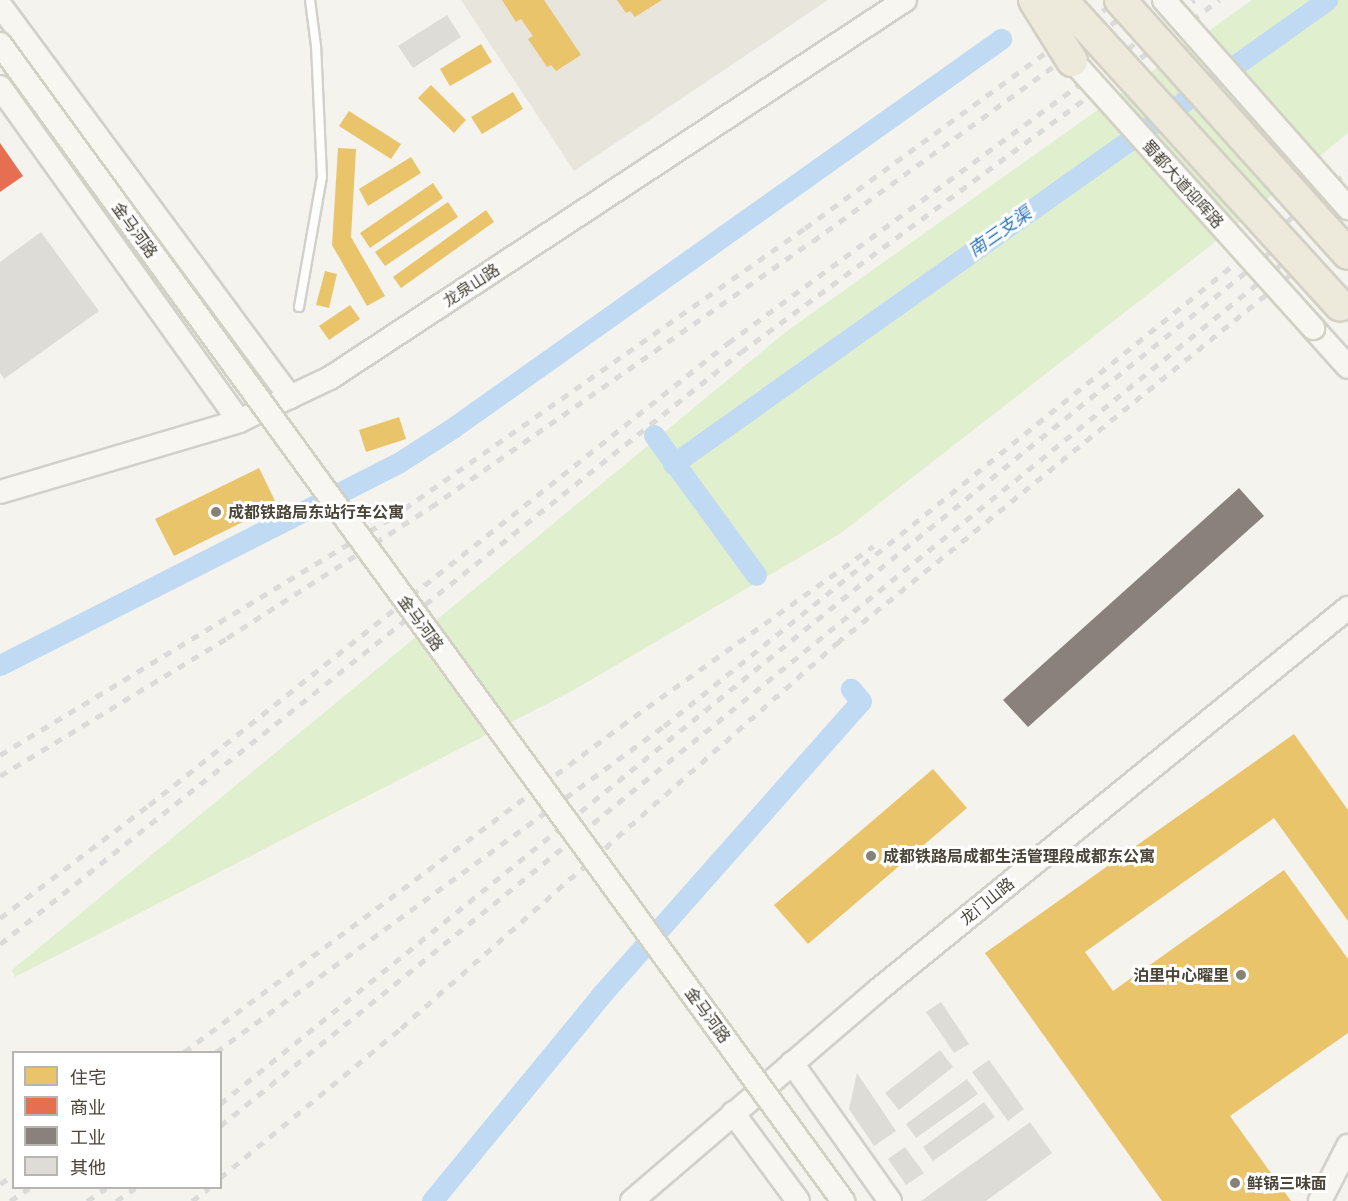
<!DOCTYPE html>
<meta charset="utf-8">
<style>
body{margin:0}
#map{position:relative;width:1348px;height:1201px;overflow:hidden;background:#f4f3ee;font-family:"Asap Condensed","Noto Sans SC",sans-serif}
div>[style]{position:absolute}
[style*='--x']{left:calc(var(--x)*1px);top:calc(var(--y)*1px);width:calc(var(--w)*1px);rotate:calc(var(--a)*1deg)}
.residential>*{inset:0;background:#e7e5dc}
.green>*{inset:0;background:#e0efce}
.homes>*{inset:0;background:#e9c46a}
.shops>*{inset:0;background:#e76f51}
.industry>*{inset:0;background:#8a817c}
.canal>*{height:21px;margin:-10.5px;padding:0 10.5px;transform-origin:10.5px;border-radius:10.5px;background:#bfdaf2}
.building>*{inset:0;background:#dedcd6}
.roads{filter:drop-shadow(2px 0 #d2d0cb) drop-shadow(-2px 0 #d2d0cb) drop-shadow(0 2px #d2d0cb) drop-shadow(0 -2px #d2d0cb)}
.lane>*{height:8px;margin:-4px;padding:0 4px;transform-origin:4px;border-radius:4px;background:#fdfdfc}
.secondary>*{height:22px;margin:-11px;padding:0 11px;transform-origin:11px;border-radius:11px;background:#f7f6f1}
.rail>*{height:4.5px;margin-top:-2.25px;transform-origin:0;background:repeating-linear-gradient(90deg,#dbdbda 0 8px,transparent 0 16px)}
.bridges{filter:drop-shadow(2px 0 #d3d0c5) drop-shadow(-2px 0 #d3d0c5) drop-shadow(0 2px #d3d0c5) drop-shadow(0 -2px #d3d0c5)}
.secondary-bridge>*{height:22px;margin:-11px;padding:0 11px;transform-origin:11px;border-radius:11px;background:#f7f6f1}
.highway-bridge>*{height:30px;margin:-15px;padding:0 15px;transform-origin:15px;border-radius:15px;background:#ede9db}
.dots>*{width:16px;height:16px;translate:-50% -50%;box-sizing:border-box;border:3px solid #fff;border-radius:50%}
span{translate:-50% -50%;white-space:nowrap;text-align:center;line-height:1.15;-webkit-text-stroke:6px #fff;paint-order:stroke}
.street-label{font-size:16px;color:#4b4539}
.poi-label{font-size:16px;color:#4b4539;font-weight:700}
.left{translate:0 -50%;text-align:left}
.right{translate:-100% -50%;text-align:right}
.water-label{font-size:18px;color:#2d77bc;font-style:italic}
.legend{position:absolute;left:12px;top:1051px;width:210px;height:138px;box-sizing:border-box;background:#fff;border:2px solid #b7b5b0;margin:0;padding:8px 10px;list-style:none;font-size:18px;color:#4b4539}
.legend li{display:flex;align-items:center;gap:12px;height:30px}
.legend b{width:30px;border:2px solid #b7b5b0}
</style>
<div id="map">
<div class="residential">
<i style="clip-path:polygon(461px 0,828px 0,574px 171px)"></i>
</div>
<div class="green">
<i style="clip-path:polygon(1252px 0,1348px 0,1348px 133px,1210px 246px,841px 533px,572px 691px,15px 977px,12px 970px,787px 331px)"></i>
</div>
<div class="homes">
<i style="clip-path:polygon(502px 0,544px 0,581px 55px,556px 71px,551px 65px,547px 67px,528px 39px,533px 36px,521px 19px,516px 22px)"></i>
<i style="clip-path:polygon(617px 0,662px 0,635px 17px,630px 11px,626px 13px)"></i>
<i style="clip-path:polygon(481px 44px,492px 62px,450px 86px,440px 69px)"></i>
<i style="clip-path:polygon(431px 85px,466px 120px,454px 133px,418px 98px)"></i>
<i style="clip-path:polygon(513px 92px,523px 109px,482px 134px,471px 117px)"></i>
<i style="clip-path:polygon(349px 111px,401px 144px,391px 159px,339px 126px)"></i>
<i style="clip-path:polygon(338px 148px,356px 149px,351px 237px,385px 296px,367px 306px,332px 245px)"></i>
<i style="clip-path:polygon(411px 157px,421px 173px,368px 206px,359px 189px)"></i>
<i style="clip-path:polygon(433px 183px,443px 198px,370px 248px,360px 233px)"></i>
<i style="clip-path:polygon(448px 202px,458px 217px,385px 266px,375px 252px)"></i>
<i style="clip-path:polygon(486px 210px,494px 222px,401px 288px,393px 277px)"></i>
<i style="clip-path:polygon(325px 271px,337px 274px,329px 308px,316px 305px)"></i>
<i style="clip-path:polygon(350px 305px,360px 319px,329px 340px,319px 326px)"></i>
<i style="clip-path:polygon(399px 417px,406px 439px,366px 452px,359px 430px)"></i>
<i style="clip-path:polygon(259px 468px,277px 505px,174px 556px,155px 519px)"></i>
<i style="clip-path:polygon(1294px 734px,1348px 810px,1348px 921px,1274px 818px,1085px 952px,1113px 991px,1284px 870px,1348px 959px,1348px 1033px,1230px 1116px,1291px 1201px,1162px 1201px,985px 953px)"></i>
<i style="clip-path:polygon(933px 769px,967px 808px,808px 944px,774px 905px)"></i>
</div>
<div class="shops">
<i style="clip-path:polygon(0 143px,23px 176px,0 192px)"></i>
</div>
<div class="industry">
<i style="clip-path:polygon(1239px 488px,1264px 516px,1028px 727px,1003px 700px)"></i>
</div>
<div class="canal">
<i style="--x:654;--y:435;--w:173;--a:53.9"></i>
<i style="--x:673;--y:464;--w:802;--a:-35.35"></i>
<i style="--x:0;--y:665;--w:446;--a:-26.9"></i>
<i style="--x:398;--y:463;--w:67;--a:-32.7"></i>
<i style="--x:454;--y:427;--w:671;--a:-35.35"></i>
<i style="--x:432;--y:1201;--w:266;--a:-50.6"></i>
<i style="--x:601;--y:995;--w:392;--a:-48.5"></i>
<i style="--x:861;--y:701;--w:16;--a:-130"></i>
</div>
<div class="building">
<i style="clip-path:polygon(447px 15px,461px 37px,413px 68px,398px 46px)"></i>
<i style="clip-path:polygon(41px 232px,99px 311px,4px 379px,0 373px,0 262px)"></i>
<i style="clip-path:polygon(941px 1002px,969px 1044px,954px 1053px,926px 1012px)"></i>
<i style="clip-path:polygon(940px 1050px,953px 1067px,899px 1110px,885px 1093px)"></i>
<i style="clip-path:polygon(989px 1060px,1024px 1109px,1008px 1121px,972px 1072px)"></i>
<i style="clip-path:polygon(857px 1073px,896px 1131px,874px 1146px,849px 1109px)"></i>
<i style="clip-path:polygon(967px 1079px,978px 1094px,916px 1138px,906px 1124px)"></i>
<i style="clip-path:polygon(984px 1102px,995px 1117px,933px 1161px,923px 1147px)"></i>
<i style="clip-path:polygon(1030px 1122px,1052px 1153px,986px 1201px,921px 1201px)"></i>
<i style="clip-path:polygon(905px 1147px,924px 1173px,906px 1185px,888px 1159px)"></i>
</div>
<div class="roads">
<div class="lane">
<i style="--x:299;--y:307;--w:132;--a:-80"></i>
<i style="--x:322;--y:177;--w:131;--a:-92.6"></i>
<i style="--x:316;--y:46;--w:46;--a:-97.4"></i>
</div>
<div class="secondary">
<i style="--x:0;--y:5;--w:488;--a:53.5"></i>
<i style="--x:0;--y:87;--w:411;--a:54.4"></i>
<i style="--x:1313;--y:328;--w:52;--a:48.1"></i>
<i style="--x:0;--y:492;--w:249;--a:-16.5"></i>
<i style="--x:239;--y:421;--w:101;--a:-25.3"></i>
<i style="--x:330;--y:378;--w:688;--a:-33.32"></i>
<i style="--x:792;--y:1063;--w:169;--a:54.6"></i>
<i style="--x:733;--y:1113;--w:109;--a:53.5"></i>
<i style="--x:632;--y:1201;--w:323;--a:-40.6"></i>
<i style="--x:877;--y:991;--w:607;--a:-39.12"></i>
<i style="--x:1320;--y:1201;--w:62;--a:-63"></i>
</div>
</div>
<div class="rail">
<i style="--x:0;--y:755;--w:457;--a:-31.2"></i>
<i style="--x:391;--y:518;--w:505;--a:-35.01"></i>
<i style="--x:805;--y:228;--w:387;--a:-36.1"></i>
<i style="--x:0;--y:776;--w:266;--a:-31.3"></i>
<i style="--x:227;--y:638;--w:242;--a:-32.7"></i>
<i style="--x:431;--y:507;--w:465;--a:-34.9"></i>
<i style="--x:813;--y:241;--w:410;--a:-36"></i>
<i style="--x:0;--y:918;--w:187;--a:-37.2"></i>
<i style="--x:149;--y:805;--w:741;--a:-38.59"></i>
<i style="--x:728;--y:343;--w:579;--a:-36.35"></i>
<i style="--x:0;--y:944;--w:948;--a:-38.62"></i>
<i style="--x:741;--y:352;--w:594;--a:-36.37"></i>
<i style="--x:184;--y:1052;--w:545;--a:-36.72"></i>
<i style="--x:621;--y:726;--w:310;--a:-35.5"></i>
<i style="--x:216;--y:1052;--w:554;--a:-36.04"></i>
<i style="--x:664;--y:726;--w:880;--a:-39.01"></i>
<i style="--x:220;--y:1104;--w:1452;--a:-39.05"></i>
<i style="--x:220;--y:1126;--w:1453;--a:-39.08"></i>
<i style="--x:220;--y:1178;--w:235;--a:-39.6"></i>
<i style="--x:401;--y:1028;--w:582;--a:-41.45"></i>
<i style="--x:837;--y:643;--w:658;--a:-39.08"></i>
<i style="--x:0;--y:1184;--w:17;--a:-33"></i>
<i style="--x:10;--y:1201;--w:23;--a:-34"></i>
<i style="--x:87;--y:1201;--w:23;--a:-34"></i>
<i style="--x:116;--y:1201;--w:23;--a:-34"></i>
<i style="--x:192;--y:1201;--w:21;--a:-37"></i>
</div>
<div class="bridges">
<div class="secondary-bridge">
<i style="--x:1164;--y:0;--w:278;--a:48.5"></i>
<i style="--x:0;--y:44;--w:1432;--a:53.92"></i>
<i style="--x:1061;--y:48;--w:377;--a:48"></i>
</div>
<div class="highway-bridge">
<i style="--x:1034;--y:0;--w:72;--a:58.1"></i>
<i style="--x:1062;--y:0;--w:413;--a:47.7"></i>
<i style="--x:1120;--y:0;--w:341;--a:48.1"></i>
</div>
</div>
<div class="dots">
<i style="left:216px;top:512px;background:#868278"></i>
<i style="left:871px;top:856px;background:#868278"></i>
<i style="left:1241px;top:975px;background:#868278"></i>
<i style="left:1235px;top:1183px;background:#868278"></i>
</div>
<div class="street-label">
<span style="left:1183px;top:184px;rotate:48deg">蜀都大道迎晖路</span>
<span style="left:135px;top:230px;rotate:54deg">金马河路</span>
<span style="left:471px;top:285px;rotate:-33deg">龙泉山路</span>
<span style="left:421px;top:623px;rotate:54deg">金马河路</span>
<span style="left:987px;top:901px;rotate:-39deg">龙门山路</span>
<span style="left:708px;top:1015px;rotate:54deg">金马河路</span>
</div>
<div class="poi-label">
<span class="left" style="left:228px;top:512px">成都铁路局东站行车公寓</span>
<span class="left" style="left:883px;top:856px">成都铁路局成都生活管理段成都东公寓</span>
<span class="right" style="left:1229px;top:975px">泊里中心曜里</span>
<span class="left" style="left:1247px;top:1183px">鲜锅三味面</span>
</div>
<div class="water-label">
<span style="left:1000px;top:232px;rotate:-35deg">南三支渠</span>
</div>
<ul class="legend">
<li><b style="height:16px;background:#e9c46a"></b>住宅</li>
<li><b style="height:16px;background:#e76f51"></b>商业</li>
<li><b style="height:16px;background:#8a817c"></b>工业</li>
<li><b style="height:16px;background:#dedcd6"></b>其他</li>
</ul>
</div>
